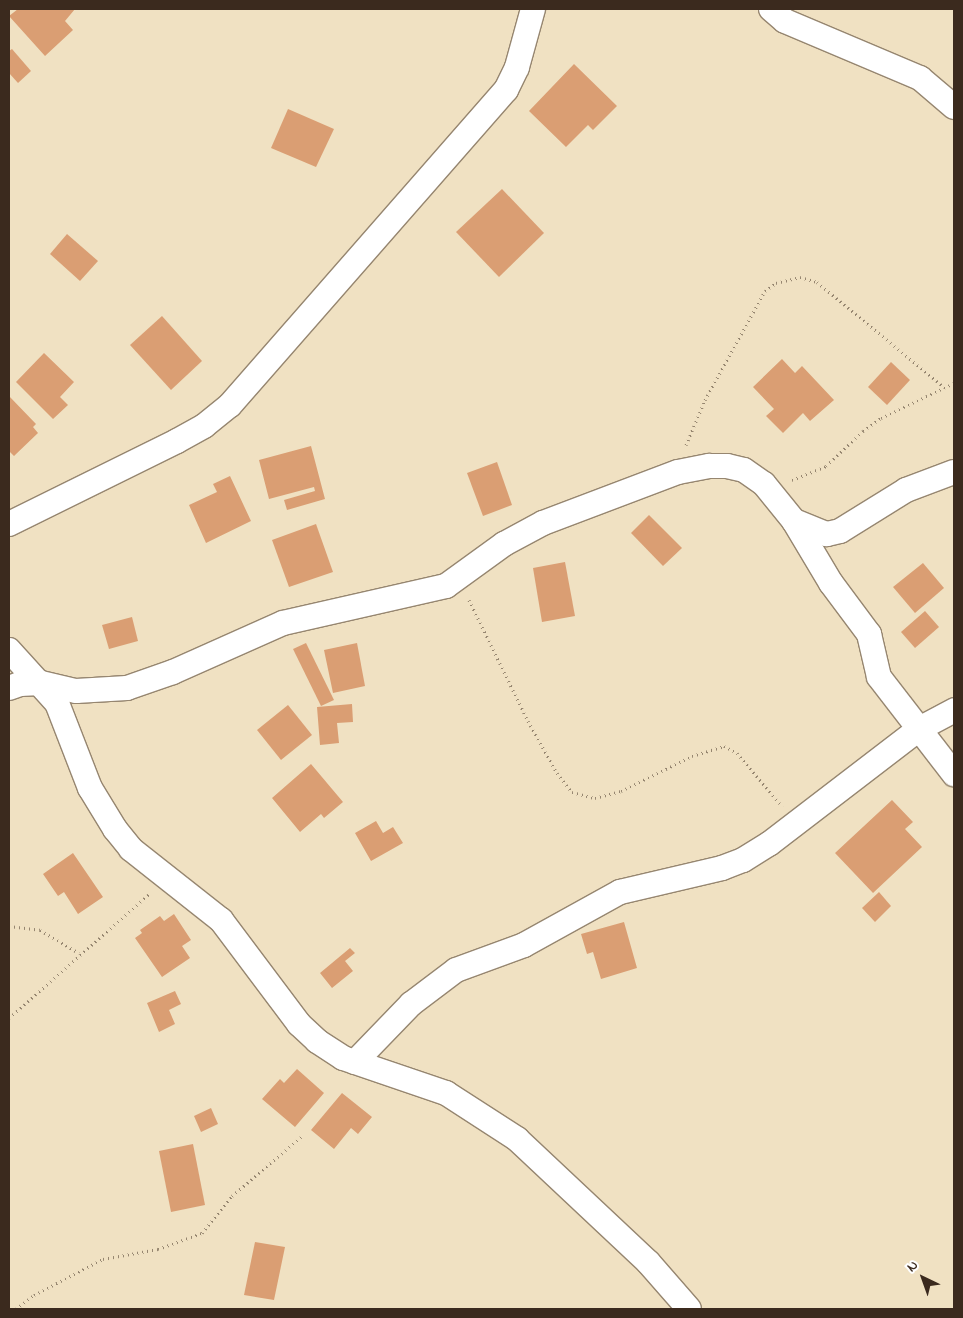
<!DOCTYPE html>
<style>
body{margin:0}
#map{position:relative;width:963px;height:1318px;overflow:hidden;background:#f0e1c2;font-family:"Indie Flower",sans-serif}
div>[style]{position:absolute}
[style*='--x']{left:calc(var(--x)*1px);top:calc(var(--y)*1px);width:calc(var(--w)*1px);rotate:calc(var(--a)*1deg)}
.building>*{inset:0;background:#da9e73}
.path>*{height:3px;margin-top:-1.5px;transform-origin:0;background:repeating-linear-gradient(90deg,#968670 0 1px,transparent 0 5px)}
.roads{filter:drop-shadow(1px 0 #968670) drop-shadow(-1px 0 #968670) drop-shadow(0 1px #968670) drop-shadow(0 -1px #968670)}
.minor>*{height:24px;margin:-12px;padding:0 12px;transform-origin:12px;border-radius:12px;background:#fff}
span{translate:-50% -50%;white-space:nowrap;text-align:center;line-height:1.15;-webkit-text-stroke:4px #fff;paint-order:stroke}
.frame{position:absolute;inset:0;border:10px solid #3b2a1e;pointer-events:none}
.north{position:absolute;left:898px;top:1253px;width:50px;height:50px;-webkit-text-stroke:4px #fff;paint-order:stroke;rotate:318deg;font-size:14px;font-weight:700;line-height:20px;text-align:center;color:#3b2a1e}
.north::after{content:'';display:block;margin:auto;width:18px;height:22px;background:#3b2a1e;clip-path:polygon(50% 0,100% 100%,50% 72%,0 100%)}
</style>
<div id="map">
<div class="building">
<i style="clip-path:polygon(18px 9px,75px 9px,65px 21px,73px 30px,45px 56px,9px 16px)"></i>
<i style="clip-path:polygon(12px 49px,31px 71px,18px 83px,9px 73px,9px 51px)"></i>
<i style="clip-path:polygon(574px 64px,617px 106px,593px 130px,588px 125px,566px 147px,529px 111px)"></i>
<i style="clip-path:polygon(288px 109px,334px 129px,316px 167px,271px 148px)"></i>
<i style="clip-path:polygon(502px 189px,544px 233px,499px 277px,456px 232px)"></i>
<i style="clip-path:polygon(67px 234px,98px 261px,80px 281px,50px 254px)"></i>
<i style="clip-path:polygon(162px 316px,202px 361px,171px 390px,130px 345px)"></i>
<i style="clip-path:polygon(44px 353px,74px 382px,60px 397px,68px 405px,53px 419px,16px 382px)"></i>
<i style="clip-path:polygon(782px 359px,795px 373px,802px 366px,834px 400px,810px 421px,803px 413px,783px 433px,766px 416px,774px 409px,753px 387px)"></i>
<i style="clip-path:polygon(891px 362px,910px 380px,887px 405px,868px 387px)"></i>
<i style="clip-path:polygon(9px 396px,36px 424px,33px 427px,38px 433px,14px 456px,9px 451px)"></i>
<i style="clip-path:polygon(311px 446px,325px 499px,287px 510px,284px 500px,315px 491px,314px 487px,269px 499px,259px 460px)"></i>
<i style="clip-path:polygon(497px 462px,512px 505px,483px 516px,467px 473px)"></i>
<i style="clip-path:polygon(230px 476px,251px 521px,206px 543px,189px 505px,217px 492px,213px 484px)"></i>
<i style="clip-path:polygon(649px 515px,682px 548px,663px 566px,631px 533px)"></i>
<i style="clip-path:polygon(316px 524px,333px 572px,289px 587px,272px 540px)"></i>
<i style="clip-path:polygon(565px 562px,575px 616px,542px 622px,533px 568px)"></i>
<i style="clip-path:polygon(923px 563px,944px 588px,915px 613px,893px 587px)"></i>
<i style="clip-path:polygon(925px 611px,939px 627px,915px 648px,901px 632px)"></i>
<i style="clip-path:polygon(132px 617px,138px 641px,109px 649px,102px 625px)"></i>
<i style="clip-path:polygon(306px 643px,334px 700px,321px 706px,293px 649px)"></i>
<i style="clip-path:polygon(357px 643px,365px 686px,333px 693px,324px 650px)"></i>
<i style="clip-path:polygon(352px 704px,353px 722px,337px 723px,339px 743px,320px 745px,317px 707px)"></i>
<i style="clip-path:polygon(288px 705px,312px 735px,281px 760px,257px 730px)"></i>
<i style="clip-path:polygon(311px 764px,343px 802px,324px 818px,321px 814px,300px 832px,272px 798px)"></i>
<i style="clip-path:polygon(892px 800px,913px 822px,905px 829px,922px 847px,873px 893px,835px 853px)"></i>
<i style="clip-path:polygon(376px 821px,383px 833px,393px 827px,403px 843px,371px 861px,355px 833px)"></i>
<i style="clip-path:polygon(73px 853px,103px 897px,78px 914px,64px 892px,58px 896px,43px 874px)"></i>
<i style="clip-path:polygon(879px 892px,891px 906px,875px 922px,862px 908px)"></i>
<i style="clip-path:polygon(174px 914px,191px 940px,182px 946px,190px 958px,162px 977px,135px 938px,142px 933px,140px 930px,160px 916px,164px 921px)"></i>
<i style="clip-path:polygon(624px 922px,637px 968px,601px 979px,593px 952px,587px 954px,581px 934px)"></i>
<i style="clip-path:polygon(350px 948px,355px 953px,345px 961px,353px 971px,332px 988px,320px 973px)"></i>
<i style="clip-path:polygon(175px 991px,181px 1004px,169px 1010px,175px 1024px,159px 1032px,147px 1003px)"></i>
<i style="clip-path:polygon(297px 1069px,324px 1093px,295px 1127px,262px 1099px,280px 1079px,284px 1083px)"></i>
<i style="clip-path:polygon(342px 1093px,372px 1117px,358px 1134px,351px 1128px,334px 1149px,311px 1130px)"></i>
<i style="clip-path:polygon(211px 1108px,218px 1124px,201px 1132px,194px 1116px)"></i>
<i style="clip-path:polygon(193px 1144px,205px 1205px,171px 1212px,159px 1151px)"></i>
<i style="clip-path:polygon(255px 1242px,285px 1247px,274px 1300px,244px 1295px)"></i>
</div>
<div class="path">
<i style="--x:686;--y:445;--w:49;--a:-67.1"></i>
<i style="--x:705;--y:400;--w:124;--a:-61.2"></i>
<i style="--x:765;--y:291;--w:14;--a:-36"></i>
<i style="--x:776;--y:283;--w:25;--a:-14"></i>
<i style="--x:800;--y:277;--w:18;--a:16"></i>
<i style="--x:817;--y:282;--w:165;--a:39.6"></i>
<i style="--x:792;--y:480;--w:37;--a:-22"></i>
<i style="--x:826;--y:466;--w:51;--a:-43.4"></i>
<i style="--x:863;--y:431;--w:22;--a:-36"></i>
<i style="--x:881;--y:418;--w:81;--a:-25.6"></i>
<i style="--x:469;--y:600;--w:135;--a:64"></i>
<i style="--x:528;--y:721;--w:60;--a:60.9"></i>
<i style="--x:557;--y:773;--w:24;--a:52"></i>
<i style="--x:572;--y:792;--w:24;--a:15"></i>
<i style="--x:595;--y:798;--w:27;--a:-15"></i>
<i style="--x:621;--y:791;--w:79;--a:-26.2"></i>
<i style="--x:692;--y:756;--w:34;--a:-17"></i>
<i style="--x:724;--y:746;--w:15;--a:28"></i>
<i style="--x:737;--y:753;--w:70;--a:49.7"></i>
<i style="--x:9;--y:926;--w:31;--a:7"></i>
<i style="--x:40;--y:930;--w:45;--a:30.5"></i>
<i style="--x:9;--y:1018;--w:187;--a:-41.5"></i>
<i style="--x:16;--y:1309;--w:23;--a:-38"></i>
<i style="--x:34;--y:1295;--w:78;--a:-27.6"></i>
<i style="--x:103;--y:1259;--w:56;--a:-10.3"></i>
<i style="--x:158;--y:1249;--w:47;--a:-20"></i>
<i style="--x:202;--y:1233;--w:48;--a:-51"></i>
<i style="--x:232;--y:1196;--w:92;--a:-40.6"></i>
</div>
<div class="roads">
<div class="minor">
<i style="--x:771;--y:9;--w:18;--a:41"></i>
<i style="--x:785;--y:21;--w:147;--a:22.9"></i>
<i style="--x:920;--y:78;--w:45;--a:40.5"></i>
<i style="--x:794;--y:521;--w:35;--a:22"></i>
<i style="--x:827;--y:534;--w:13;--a:-13"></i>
<i style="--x:840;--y:531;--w:78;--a:-31.8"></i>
<i style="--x:906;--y:490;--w:51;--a:-20.6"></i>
<i style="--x:9;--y:524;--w:187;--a:-26.3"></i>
<i style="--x:177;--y:441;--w:31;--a:-29"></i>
<i style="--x:204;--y:426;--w:33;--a:-39"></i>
<i style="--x:230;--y:405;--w:419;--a:-48.8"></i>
<i style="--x:506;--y:90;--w:25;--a:-64"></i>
<i style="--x:517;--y:67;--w:60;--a:-74.6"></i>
<i style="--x:9;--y:650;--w:72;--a:47.8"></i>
<i style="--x:57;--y:703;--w:91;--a:68.8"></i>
<i style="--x:90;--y:788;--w:48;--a:58.6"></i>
<i style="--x:115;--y:829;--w:26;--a:51"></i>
<i style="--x:131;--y:849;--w:115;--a:38.3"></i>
<i style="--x:221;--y:920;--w:130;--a:53.1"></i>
<i style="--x:299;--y:1024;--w:25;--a:43"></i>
<i style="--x:317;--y:1041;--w:31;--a:33"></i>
<i style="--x:343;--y:1058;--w:109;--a:18.8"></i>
<i style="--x:446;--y:1093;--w:85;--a:32.9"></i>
<i style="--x:517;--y:1139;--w:180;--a:43.2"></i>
<i style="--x:648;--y:1262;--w:62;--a:48.9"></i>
<i style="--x:9;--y:688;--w:12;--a:-20"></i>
<i style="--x:20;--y:684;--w:21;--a:-3"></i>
<i style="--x:41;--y:683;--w:36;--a:13"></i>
<i style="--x:76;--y:691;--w:51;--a:-3.4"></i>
<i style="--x:127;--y:688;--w:49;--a:-19.2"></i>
<i style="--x:173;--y:672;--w:120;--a:-24"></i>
<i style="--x:283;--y:623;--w:167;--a:-12.8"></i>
<i style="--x:446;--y:586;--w:72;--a:-35.9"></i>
<i style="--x:504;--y:544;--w:44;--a:-28.3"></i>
<i style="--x:543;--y:523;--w:144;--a:-20.7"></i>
<i style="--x:678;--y:472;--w:32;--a:-11"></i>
<i style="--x:709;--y:466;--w:18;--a:0"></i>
<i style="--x:727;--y:466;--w:17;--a:13"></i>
<i style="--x:744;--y:470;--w:24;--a:35"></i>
<i style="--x:764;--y:484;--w:48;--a:51"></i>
<i style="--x:794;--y:521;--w:72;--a:59.2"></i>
<i style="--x:831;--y:583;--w:64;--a:53.3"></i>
<i style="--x:869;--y:634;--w:44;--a:76.9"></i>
<i style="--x:879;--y:677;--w:123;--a:52.3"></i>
<i style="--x:355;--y:1062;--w:81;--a:-46"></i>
<i style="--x:411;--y:1004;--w:56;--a:-37.1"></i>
<i style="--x:456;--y:970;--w:72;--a:-20.2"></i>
<i style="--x:524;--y:945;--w:110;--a:-28.9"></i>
<i style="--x:620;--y:892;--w:105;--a:-13.2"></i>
<i style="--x:722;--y:868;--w:22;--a:-21"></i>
<i style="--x:743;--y:860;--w:31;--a:-32"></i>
<i style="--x:769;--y:844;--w:189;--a:-37.5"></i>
<i style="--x:919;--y:729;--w:40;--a:-28"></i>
</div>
</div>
<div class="frame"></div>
<div class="north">N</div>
</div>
